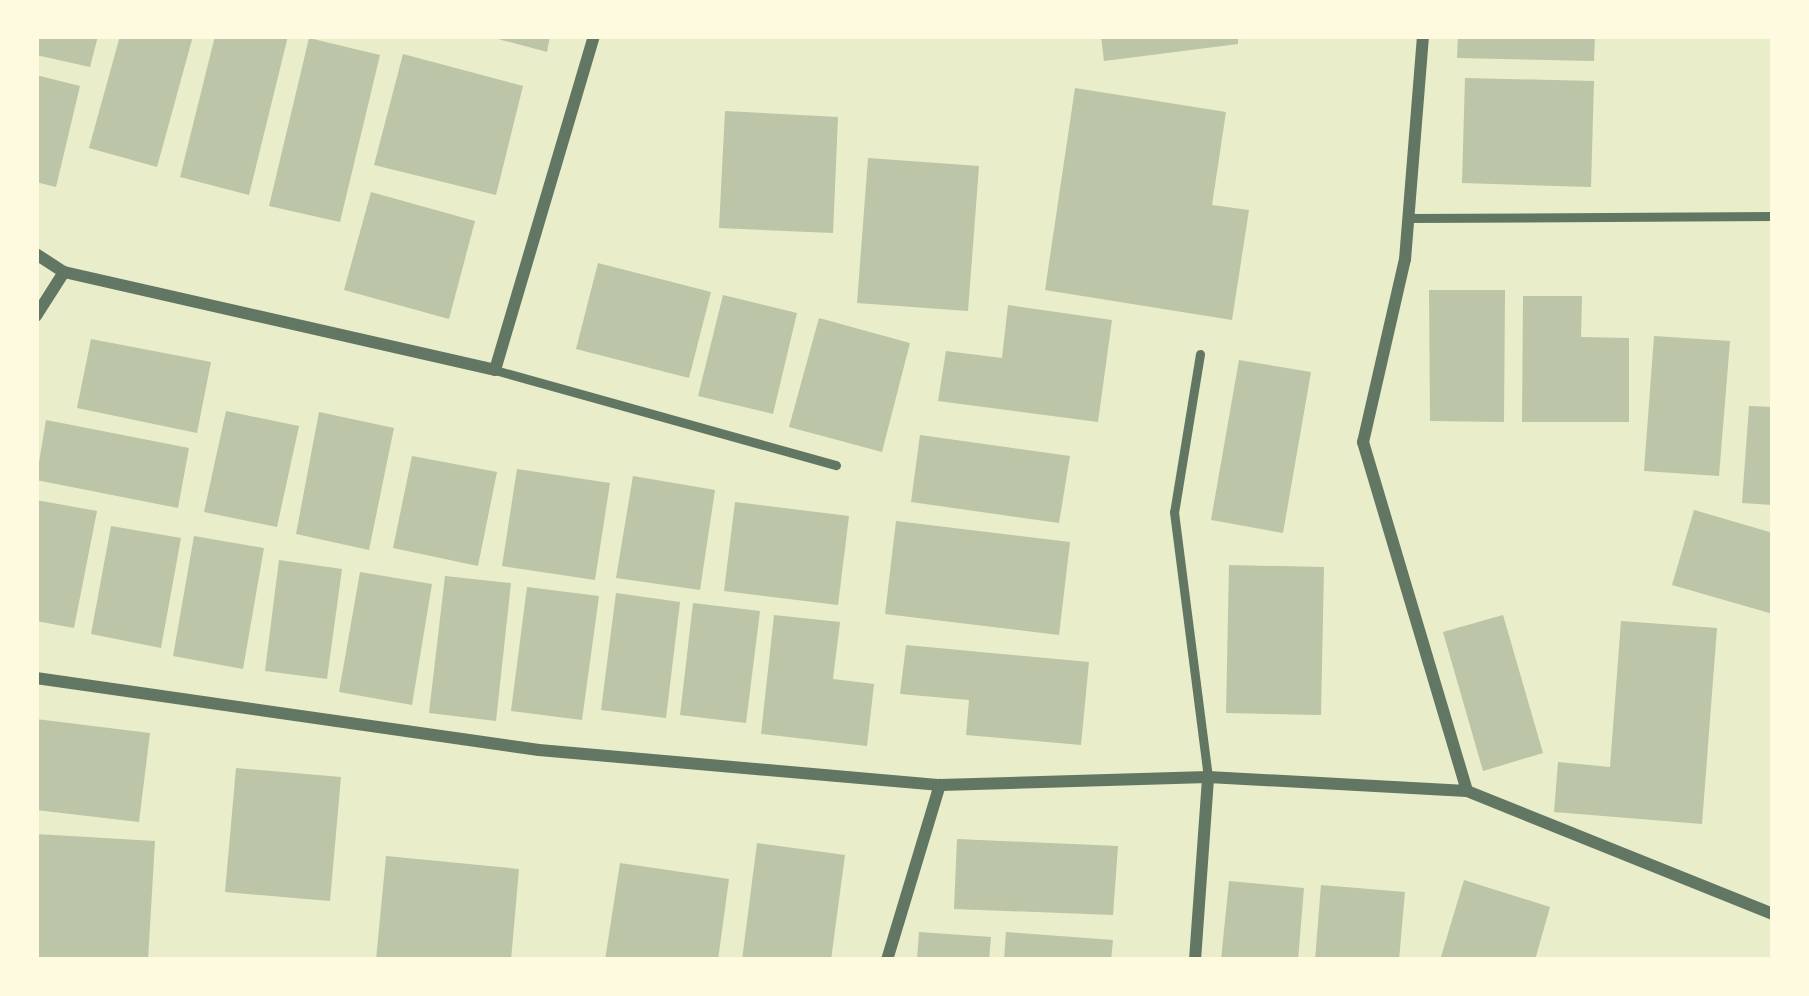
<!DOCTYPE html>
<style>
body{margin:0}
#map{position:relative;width:1809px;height:996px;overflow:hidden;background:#e9edc9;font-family:Ubuntu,sans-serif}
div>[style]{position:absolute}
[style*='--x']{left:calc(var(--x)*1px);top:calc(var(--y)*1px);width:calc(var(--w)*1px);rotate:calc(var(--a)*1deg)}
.building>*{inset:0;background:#bcc5a7}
.service>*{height:9px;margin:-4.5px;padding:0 4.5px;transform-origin:4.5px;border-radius:4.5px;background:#617663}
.minor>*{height:12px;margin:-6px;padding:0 6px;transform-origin:6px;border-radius:6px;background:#617663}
span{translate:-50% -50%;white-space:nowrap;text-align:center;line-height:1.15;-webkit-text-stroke:9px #fefae0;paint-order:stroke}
.frame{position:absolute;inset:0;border:39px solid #fefae0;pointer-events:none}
</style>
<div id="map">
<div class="building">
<i style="clip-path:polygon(36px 36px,98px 36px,90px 67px,36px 55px)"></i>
<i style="clip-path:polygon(120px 36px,193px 36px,157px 167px,89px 148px)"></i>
<i style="clip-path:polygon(215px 36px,288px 36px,249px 195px,180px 177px)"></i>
<i style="clip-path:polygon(487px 36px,550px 36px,547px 52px)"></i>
<i style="clip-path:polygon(1101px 36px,1238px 36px,1238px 44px,1104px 61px)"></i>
<i style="clip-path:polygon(1458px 36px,1595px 36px,1594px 61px,1457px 58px)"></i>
<i style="clip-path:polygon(309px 38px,380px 55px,340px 222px,269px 206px)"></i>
<i style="clip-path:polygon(403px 54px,523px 86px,496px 195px,374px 165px)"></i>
<i style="clip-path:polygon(36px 75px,80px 86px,56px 187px,36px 182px)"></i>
<i style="clip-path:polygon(1465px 78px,1594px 81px,1591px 187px,1462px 183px)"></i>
<i style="clip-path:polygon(1075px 88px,1226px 112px,1212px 205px,1249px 210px,1232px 320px,1045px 290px)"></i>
<i style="clip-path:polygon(725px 111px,838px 117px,833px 233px,719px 228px)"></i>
<i style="clip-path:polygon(868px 158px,979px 166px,968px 311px,857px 303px)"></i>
<i style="clip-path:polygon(371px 192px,475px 221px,449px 319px,344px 290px)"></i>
<i style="clip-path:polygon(598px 263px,711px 292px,689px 378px,576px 349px)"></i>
<i style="clip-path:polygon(1429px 290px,1505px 290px,1504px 422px,1430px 421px)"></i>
<i style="clip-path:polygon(723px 295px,797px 313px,773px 414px,698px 396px)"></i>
<i style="clip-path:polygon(1523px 296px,1582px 296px,1581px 337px,1629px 338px,1629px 422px,1522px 422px)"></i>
<i style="clip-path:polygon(1008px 305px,1112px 320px,1098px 422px,938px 401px,946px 351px,1002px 358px)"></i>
<i style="clip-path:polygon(819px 318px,910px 343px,882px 452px,789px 427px)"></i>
<i style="clip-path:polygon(1654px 336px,1730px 341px,1719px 476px,1644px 471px)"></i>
<i style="clip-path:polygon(91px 339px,211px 362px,197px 433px,77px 408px)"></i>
<i style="clip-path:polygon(1239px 360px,1311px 372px,1283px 533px,1211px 520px)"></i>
<i style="clip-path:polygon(1749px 406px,1773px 407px,1773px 505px,1742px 503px)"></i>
<i style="clip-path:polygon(226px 411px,299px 426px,277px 527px,204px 512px)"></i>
<i style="clip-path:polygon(319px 412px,394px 428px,369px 550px,296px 534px)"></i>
<i style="clip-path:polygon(46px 420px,189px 448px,178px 508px,36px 480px)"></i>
<i style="clip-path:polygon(920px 435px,1070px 456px,1059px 523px,911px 502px)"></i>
<i style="clip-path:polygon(412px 456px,497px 472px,478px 566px,393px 548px)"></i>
<i style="clip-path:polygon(517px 469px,610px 483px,595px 580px,502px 566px)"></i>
<i style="clip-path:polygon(633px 476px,715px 490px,700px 590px,616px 578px)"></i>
<i style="clip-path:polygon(36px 500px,97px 511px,74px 628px,36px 621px)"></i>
<i style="clip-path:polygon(735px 502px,849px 516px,838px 605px,724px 591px)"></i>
<i style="clip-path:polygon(1694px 510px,1773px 533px,1773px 614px,1672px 585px)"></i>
<i style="clip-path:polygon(896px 521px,1070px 542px,1059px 635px,885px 614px)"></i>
<i style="clip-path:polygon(111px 526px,181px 538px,161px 648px,91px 634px)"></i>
<i style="clip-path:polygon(194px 536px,264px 548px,243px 669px,173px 656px)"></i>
<i style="clip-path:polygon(279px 560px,342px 569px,327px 679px,265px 671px)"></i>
<i style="clip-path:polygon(1229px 565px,1324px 567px,1321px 715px,1226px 713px)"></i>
<i style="clip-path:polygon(360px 572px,432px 584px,412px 705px,339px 692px)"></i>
<i style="clip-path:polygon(445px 576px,511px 583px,496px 721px,429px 713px)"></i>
<i style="clip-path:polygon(527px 587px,599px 596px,582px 720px,511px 711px)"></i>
<i style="clip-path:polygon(616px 593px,680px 602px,666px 718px,601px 710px)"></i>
<i style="clip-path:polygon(693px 603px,760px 611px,746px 723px,680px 715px)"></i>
<i style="clip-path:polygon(774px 615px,840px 622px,833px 679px,874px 684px,867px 746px,761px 734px)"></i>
<i style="clip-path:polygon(1503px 615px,1543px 753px,1483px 771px,1443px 632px)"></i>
<i style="clip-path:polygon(1621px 621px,1717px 628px,1702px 824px,1554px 812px,1558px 762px,1610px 767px)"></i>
<i style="clip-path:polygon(906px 645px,1089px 662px,1081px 745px,966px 735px,969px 700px,900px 694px)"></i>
<i style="clip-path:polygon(36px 719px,150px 733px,139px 822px,36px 810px)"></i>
<i style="clip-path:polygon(236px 768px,341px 777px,330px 901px,225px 892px)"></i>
<i style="clip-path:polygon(36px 834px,155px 841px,148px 960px,36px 960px)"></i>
<i style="clip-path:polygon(957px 839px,1118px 846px,1113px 915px,954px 909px)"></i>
<i style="clip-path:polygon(757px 843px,845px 855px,831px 960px,742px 960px)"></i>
<i style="clip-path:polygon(386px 856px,519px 869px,511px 960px,376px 960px)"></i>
<i style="clip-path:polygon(620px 863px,729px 879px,718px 960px,605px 960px)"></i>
<i style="clip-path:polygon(1464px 880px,1550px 907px,1535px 960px,1440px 960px)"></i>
<i style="clip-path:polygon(1229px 881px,1304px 888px,1298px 960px,1221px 960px)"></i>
<i style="clip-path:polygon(1321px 885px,1405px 892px,1399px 960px,1315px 960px)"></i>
<i style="clip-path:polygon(919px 932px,991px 937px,989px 960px,917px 960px)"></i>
<i style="clip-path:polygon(1006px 932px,1113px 940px,1111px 960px,1004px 960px)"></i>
</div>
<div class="service">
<i style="--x:1408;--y:218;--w:365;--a:-0.3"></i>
<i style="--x:1200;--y:354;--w:160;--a:99.3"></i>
<i style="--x:1174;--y:512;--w:267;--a:82.7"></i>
<i style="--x:495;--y:370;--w:354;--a:15.6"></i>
</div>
<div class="minor">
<i style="--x:1423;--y:36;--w:224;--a:94.6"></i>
<i style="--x:1405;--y:259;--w:188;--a:102.9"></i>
<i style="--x:1363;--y:442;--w:364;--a:73.4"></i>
<i style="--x:36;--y:254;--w:33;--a:33"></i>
<i style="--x:64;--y:272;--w:52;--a:122.5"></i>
<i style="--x:64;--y:272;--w:442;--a:12.8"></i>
<i style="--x:495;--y:370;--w:348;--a:-73.5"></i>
<i style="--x:36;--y:678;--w:508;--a:8.15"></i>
<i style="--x:539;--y:750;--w:403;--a:5"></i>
<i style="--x:940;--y:785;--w:268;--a:-1.7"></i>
<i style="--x:1208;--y:777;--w:259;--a:3.1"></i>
<i style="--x:1467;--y:791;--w:330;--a:21.9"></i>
<i style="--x:887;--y:960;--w:183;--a:-73.2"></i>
<i style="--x:1195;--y:960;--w:183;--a:-85.9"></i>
</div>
<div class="frame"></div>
</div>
